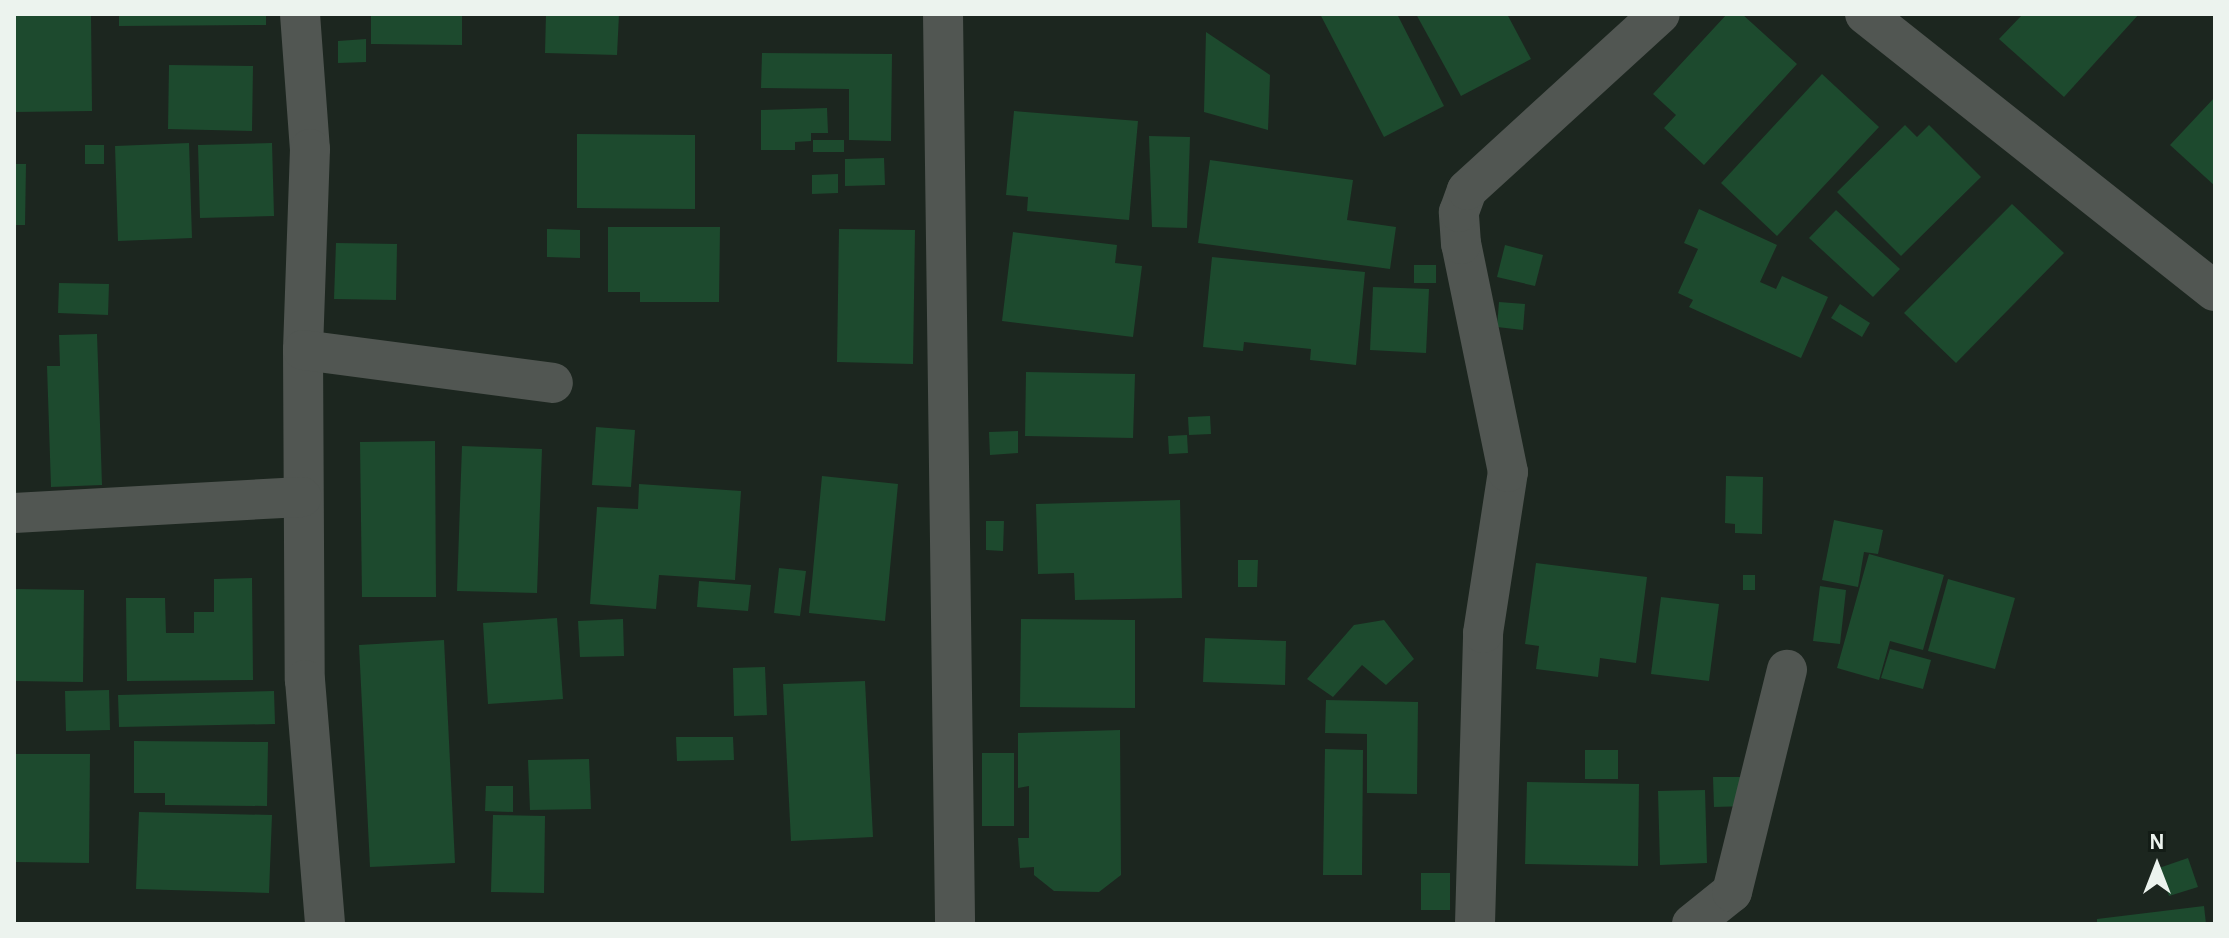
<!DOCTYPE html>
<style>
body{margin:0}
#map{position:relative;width:2229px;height:938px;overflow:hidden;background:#1c261f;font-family:"Alegreya Sans",sans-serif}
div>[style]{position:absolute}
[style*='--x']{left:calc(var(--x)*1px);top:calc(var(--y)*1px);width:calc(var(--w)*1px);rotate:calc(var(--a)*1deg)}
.building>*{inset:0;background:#1d4a2e}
.minor>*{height:40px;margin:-20px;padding:0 20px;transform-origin:20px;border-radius:20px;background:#515652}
span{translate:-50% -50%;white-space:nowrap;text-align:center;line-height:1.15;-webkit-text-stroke:8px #131c16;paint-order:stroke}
.frame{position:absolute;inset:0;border:16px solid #ecf3ee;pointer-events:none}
.north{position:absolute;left:2117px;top:826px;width:80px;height:80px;-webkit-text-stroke:6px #131c16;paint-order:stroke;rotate:0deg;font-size:22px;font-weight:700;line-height:32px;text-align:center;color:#ecf3ee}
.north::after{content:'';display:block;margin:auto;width:28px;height:36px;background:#ecf3ee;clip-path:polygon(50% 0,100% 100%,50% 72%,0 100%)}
</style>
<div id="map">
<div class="building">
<i style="clip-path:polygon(14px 14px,91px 14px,92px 111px,14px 112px)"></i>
<i style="clip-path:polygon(119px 14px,266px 14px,266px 25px,119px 26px)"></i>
<i style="clip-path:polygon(371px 14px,462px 14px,462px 45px,371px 44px)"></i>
<i style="clip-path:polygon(546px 14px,619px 14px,617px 55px,545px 53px)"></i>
<i style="clip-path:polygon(1320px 14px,1397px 14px,1444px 106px,1384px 137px)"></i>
<i style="clip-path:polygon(1416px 14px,1507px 14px,1531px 59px,1461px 96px)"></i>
<i style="clip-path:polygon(1727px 14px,1742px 14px,1797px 64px,1704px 165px,1664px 128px,1676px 115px,1653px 94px)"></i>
<i style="clip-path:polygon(2023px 14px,2139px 14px,2064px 97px,1999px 39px)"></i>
<i style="clip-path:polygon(1206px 32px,1270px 75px,1268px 130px,1204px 112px)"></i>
<i style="clip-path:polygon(366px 39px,366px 62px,338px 63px,338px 41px)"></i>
<i style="clip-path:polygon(762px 53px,892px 54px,891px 141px,849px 140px,849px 89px,761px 88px)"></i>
<i style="clip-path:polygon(169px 65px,253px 66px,252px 131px,168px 129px)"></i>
<i style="clip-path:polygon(1822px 74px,1879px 127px,1777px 236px,1721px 183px)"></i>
<i style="clip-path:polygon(2215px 97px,2215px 186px,2170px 145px)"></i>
<i style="clip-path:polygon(827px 108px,828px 133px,811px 133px,811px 141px,795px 142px,795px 150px,761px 150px,761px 110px)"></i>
<i style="clip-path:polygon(1014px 111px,1138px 121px,1129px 220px,1027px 211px,1028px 197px,1006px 195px)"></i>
<i style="clip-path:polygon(1905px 125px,1917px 137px,1929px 125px,1981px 177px,1901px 256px,1837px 192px)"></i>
<i style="clip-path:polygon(577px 134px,695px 135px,695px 209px,577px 208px)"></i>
<i style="clip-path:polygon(1149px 136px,1190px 137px,1187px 228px,1152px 227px)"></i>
<i style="clip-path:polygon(813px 140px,844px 140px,844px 152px,813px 152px)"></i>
<i style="clip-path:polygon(189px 143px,192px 238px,118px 241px,115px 146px)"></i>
<i style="clip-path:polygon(272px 143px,274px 216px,200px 218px,198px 145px)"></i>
<i style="clip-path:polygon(85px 145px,104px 145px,104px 164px,85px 164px)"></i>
<i style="clip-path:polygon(884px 158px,885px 185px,845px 186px,845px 159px)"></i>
<i style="clip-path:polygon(1210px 160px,1353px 180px,1347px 220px,1396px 227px,1390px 269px,1198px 243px)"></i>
<i style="clip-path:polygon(14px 164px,26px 164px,25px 225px,14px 225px)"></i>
<i style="clip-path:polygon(838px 174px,838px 193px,812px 194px,812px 175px)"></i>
<i style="clip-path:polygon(2012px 204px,2064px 253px,1956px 363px,1904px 313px)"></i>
<i style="clip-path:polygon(1699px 209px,1777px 245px,1760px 282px,1776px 289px,1782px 276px,1828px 297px,1801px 358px,1689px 307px,1693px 300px,1678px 293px,1698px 249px,1684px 243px)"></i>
<i style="clip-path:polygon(1836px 210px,1900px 269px,1873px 297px,1809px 238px)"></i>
<i style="clip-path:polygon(608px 227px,720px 227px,719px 302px,640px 302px,640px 292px,608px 292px)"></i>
<i style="clip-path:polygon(547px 229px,580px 230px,580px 258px,547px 257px)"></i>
<i style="clip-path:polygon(839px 229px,915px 230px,913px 364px,837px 362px)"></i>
<i style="clip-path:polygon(1013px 232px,1117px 245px,1115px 263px,1142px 266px,1133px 337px,1002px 321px)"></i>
<i style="clip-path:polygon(336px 243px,397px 244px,396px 300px,334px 299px)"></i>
<i style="clip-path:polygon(1505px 245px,1543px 255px,1535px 286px,1497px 277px)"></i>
<i style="clip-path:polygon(1212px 257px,1365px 272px,1356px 365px,1310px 360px,1311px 349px,1244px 342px,1243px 351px,1203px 347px)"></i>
<i style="clip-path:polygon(1414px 265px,1436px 265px,1436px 283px,1414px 283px)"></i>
<i style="clip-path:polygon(59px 283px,109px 284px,108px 315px,58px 313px)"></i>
<i style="clip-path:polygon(1373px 287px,1429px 289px,1426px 353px,1370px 350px)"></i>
<i style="clip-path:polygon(1499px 302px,1525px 304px,1523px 330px,1497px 327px)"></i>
<i style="clip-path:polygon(1840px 304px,1870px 323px,1862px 337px,1831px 318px)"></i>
<i style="clip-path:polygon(97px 334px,102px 485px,51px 487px,47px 366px,60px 366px,59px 335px)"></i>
<i style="clip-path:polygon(1026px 372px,1135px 374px,1133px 438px,1025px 436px)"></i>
<i style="clip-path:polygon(1210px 416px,1211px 434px,1189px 435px,1188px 417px)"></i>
<i style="clip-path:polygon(596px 427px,635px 430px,631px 487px,592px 485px)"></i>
<i style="clip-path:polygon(1018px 431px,1018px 453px,990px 455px,989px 432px)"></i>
<i style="clip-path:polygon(1187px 435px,1188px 453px,1169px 454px,1168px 436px)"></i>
<i style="clip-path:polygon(435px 441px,436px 597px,362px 597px,360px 442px)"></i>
<i style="clip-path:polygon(462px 446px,542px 449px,537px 593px,457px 591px)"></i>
<i style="clip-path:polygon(822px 476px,898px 484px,885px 621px,809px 613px)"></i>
<i style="clip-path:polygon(1726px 476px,1763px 477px,1762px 534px,1735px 533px,1735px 524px,1725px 523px)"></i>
<i style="clip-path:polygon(639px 484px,741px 491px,735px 580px,659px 575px,656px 609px,590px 604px,597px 507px,638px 509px)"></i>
<i style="clip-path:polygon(1180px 500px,1182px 598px,1075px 600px,1074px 573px,1038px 574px,1036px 504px)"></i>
<i style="clip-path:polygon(1834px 520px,1883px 530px,1878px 554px,1864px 552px,1858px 587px,1822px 580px)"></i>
<i style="clip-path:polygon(986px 521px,1004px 521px,1003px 551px,986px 550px)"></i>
<i style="clip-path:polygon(1869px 554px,1944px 575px,1923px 650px,1890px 641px,1879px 680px,1837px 668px)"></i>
<i style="clip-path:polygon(1238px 560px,1258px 560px,1257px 587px,1238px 587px)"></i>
<i style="clip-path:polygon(1536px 563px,1647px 577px,1636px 663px,1600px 658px,1598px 677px,1536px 669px,1539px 646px,1525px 644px)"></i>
<i style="clip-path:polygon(779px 568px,806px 571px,800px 616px,774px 613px)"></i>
<i style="clip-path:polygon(1743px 575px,1755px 575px,1755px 590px,1743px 590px)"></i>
<i style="clip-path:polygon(252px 578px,253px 680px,127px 681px,126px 598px,165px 598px,166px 633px,194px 633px,194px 612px,214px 612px,214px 579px)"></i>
<i style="clip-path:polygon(1948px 579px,2015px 598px,1995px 669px,1928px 651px)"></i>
<i style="clip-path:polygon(699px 581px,751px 585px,748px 611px,697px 607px)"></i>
<i style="clip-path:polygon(1820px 586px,1846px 590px,1840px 644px,1813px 641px)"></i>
<i style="clip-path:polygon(14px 589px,84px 590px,83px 682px,14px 681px)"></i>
<i style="clip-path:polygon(1661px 597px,1719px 604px,1709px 681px,1651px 674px)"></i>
<i style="clip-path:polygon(557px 618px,563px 699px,488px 704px,483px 623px)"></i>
<i style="clip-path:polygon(623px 619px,624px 656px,580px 657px,578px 621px)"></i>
<i style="clip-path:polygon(1021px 619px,1135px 620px,1135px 708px,1020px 707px)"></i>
<i style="clip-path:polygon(1384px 620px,1414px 659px,1386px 685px,1362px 665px,1333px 697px,1307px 679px,1354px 625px)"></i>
<i style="clip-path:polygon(1205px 638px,1286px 641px,1285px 685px,1203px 682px)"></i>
<i style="clip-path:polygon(444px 640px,455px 863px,370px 867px,359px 645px)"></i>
<i style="clip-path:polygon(1890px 649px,1931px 660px,1923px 689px,1881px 678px)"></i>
<i style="clip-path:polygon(765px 667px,767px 715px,734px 716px,733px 668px)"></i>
<i style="clip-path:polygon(865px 681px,873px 837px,791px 841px,783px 684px)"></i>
<i style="clip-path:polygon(109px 690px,110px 730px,66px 731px,65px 691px)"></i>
<i style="clip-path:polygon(274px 691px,275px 724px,119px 727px,118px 695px)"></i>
<i style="clip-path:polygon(1326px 700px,1418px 702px,1417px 794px,1367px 793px,1367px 734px,1325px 733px)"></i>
<i style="clip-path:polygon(1120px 730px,1121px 875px,1099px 892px,1054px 891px,1034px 875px,1034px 867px,1020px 868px,1018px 838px,1029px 838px,1029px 786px,1018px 788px,1018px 733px)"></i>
<i style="clip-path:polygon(676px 737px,733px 737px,734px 760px,677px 761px)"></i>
<i style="clip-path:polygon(134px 741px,268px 742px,267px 806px,165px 805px,165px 793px,134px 793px)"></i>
<i style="clip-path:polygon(1325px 749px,1363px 750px,1362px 875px,1323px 875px)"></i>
<i style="clip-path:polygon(1585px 750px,1618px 750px,1618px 779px,1585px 779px)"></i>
<i style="clip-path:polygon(982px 753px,1014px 753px,1014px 826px,982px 826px)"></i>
<i style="clip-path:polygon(14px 754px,90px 754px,89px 863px,14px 862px)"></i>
<i style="clip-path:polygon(589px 759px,591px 809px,530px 810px,528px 760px)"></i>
<i style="clip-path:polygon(1713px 777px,1748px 777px,1748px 806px,1714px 807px)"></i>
<i style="clip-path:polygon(1527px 782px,1639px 784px,1638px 866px,1525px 864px)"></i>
<i style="clip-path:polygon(486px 786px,513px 786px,513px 812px,485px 811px)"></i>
<i style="clip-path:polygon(1705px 790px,1707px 863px,1660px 865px,1658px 791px)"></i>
<i style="clip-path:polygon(139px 812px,272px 815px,269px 893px,136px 889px)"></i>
<i style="clip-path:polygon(493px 815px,545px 816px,544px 893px,491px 892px)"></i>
<i style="clip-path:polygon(2188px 858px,2198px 887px,2169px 896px,2159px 868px)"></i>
<i style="clip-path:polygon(1421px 873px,1450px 873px,1450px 910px,1421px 910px)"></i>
<i style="clip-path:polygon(2204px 906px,2206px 924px,2097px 924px,2097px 919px)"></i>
</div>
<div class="minor">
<i style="--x:300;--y:14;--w:135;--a:85.8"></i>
<i style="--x:310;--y:149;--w:201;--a:92"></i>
<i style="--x:303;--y:350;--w:330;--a:89.7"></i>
<i style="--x:305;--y:680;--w:245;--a:85.3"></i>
<i style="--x:943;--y:14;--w:910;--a:89.24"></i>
<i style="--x:1865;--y:14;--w:446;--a:38.4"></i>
<i style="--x:303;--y:350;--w:252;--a:7.5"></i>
<i style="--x:14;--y:513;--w:288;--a:-3.2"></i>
<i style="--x:1475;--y:924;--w:291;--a:-88.4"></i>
<i style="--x:1483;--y:633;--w:163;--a:-81.2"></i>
<i style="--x:1508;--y:472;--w:233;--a:-101.6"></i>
<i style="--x:1461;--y:244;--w:32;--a:-94"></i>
<i style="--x:1459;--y:212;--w:23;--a:-70"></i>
<i style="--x:1467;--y:190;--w:261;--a:-42.4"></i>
<i style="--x:1692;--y:924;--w:51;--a:-38.7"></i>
<i style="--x:1732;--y:892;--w:229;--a:-76.1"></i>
</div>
<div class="frame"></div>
<div class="north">N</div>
</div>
